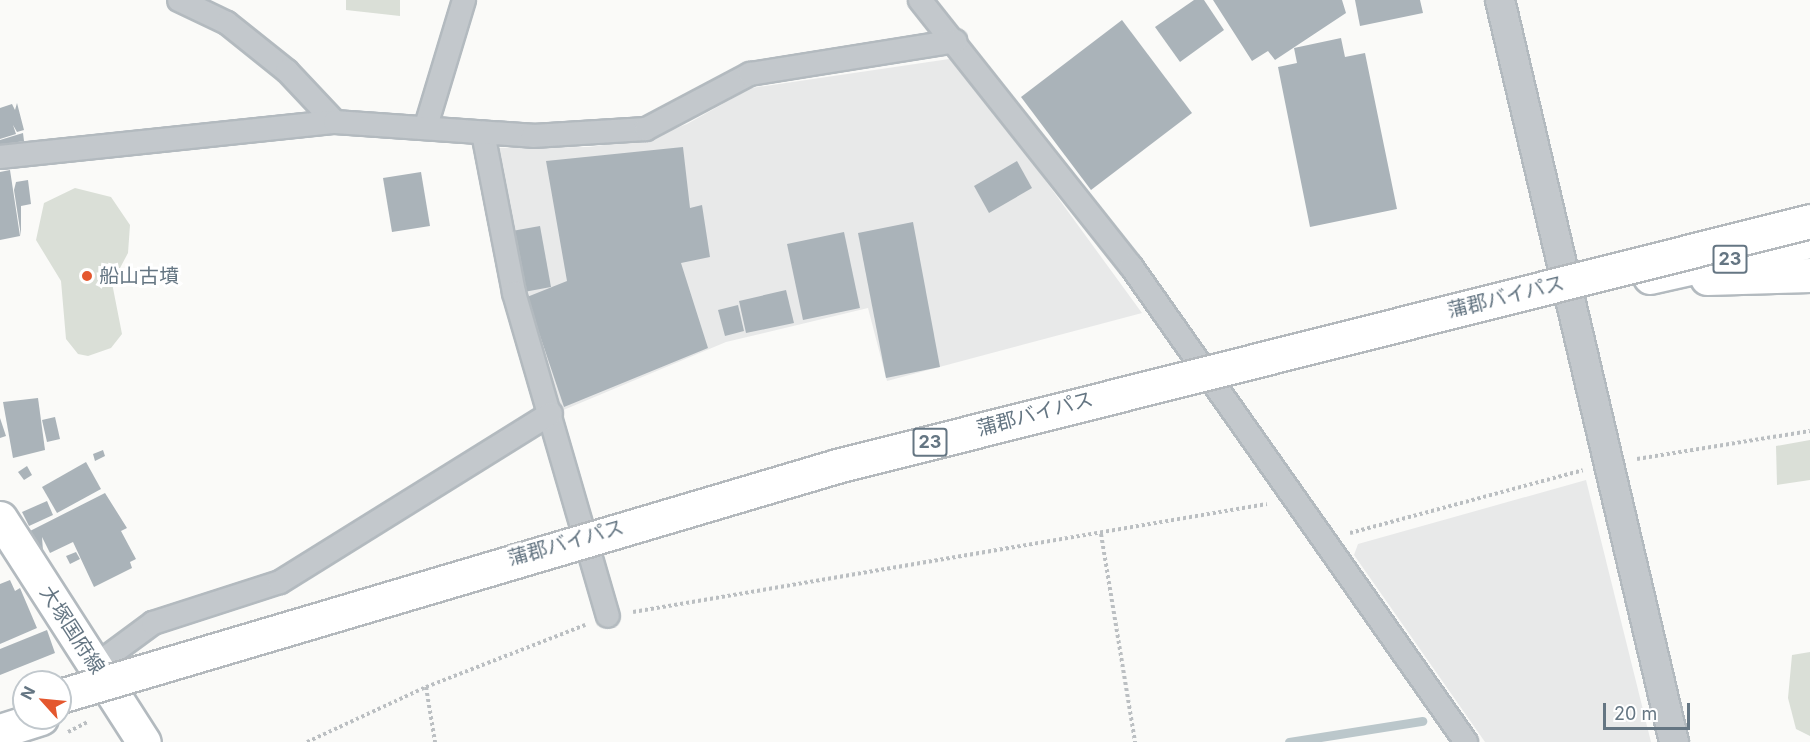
<!DOCTYPE html>
<meta charset="utf-8">
<style>
body{margin:0}
#map{position:relative;width:1810px;height:742px;overflow:hidden;background:#fafaf8;font-family:Inter,"Noto Sans JP",sans-serif}
div>[style]{position:absolute}
[style*='--x']{left:calc(var(--x)*1px);top:calc(var(--y)*1px);width:calc(var(--w)*1px);rotate:calc(var(--a)*1deg)}
.built>*{inset:0;background:#e8e9e9}
.green>*{inset:0;background:#dadfd7}
.stream>*{height:9px;margin:-4.5px;padding:0 4.5px;transform-origin:4.5px;border-radius:4.5px;background:#bbc7cb}
.building>*{inset:0;background:#aab3b9}
.path>*{height:4px;margin-top:-2px;transform-origin:0;background:repeating-linear-gradient(90deg,#bbbfc2 0 3px,transparent 0 6px)}
.roads{filter:drop-shadow(2px 0 #b3babf) drop-shadow(-2px 0 #b3babf) drop-shadow(0 2px #b3babf) drop-shadow(0 -2px #b3babf)}
.minor>*{height:22px;margin:-11px;padding:0 11px;transform-origin:11px;border-radius:11px;background:#c3c8cc}
.tertiary>*{height:28px;margin:-14px;padding:0 14px;transform-origin:14px;border-radius:14px;background:#c3c8cc}
.secondary>*{height:33px;margin:-16.5px;padding:0 16.5px;transform-origin:16.5px;border-radius:16.5px;background:#fff}
.trunk>*{height:33px;margin:-16.5px;padding:0 16.5px;transform-origin:16.5px;border-radius:16.5px;background:#fff}
.bridges{filter:drop-shadow(2px 0 #b4b9bd) drop-shadow(-2px 0 #b4b9bd) drop-shadow(0 2px #b4b9bd) drop-shadow(0 -2px #b4b9bd)}
.trunk-bridge>*{height:33px;margin:-16.5px;padding:0 16.5px;transform-origin:16.5px;border-radius:16.5px;background:#fff}
.dots>*{width:16px;height:16px;translate:-50% -50%;box-sizing:border-box;border:3px solid #fff;border-radius:50%}
span{translate:-50% -50%;white-space:nowrap;text-align:center;line-height:1.15;-webkit-text-stroke:6px #fff;paint-order:stroke}
.shield-label span{padding:2px 4px;background:#fff;border:2px solid;border-radius:4px;-webkit-text-stroke-width:0}
.shield-label{font-size:18px;color:#657683;font-weight:700}
.poi-label{font-size:20px;color:#657683}
.left{translate:0 -50%;text-align:left}
.street-label{font-size:20px;color:#657683}
.north{position:absolute;left:12px;top:670px;width:60px;height:60px;box-sizing:border-box;background:#fff;border:2px solid #c1c8cd;border-radius:50%;rotate:297deg;font-size:16px;font-weight:700;line-height:24px;text-align:center;color:#657683}
.north::after{content:'';display:block;margin:auto;width:21px;height:27px;background:#e4572e;clip-path:polygon(50% 0,100% 100%,50% 72%,0 100%)}
.scale{position:absolute;left:1603px;top:703px;width:87px;height:27px;box-sizing:border-box;border:3px solid #657683;border-top:0;padding-left:8px;font-size:18px;line-height:21px;white-space:nowrap;color:#657683;-webkit-text-stroke:4px #fff;paint-order:stroke}
</style>
<div id="map">
<div class="built">
<i style="clip-path:polygon(956px 58px,1142px 313px,887px 381px,868px 308px,726px 342px,561px 411px,517px 292px,496px 148px,589px 147px,646px 139px,687px 124px,751px 88px)"></i>
<i style="clip-path:polygon(1586px 480px,1651px 742px,1485px 742px,1354px 555px,1358px 544px)"></i>
</div>
<div class="green">
<i style="clip-path:polygon(346px 0,400px 0,400px 16px,346px 10px)"></i>
<i style="clip-path:polygon(75px 188px,111px 197px,130px 225px,128px 253px,112px 283px,122px 334px,111px 348px,88px 356px,78px 354px,66px 339px,61px 281px,36px 240px,44px 203px)"></i>
<i style="clip-path:polygon(1810px 440px,1810px 480px,1777px 485px,1776px 446px)"></i>
<i style="clip-path:polygon(1810px 652px,1810px 736px,1796px 729px,1788px 698px,1792px 655px)"></i>
</div>
<div class="stream">
<i style="--x:1289;--y:742;--w:135;--a:-9"></i>
</div>
<div class="building">
<i style="clip-path:polygon(1194px 0,1204px 0,1224px 30px,1180px 62px,1155px 27px)"></i>
<i style="clip-path:polygon(1213px 0,1342px 0,1346px 13px,1275px 60px,1268px 51px,1252px 61px)"></i>
<i style="clip-path:polygon(1355px 0,1420px 0,1423px 13px,1360px 26px)"></i>
<i style="clip-path:polygon(1122px 20px,1192px 113px,1091px 190px,1021px 97px)"></i>
<i style="clip-path:polygon(1341px 38px,1345px 57px,1365px 53px,1397px 209px,1310px 227px,1278px 67px,1297px 63px,1294px 48px)"></i>
<i style="clip-path:polygon(17px 103px,24px 130px,17px 132px,13px 125px,16px 134px,0 139px,0 108px,12px 104px,15px 110px)"></i>
<i style="clip-path:polygon(23px 133px,24px 141px,0 145px,0 140px)"></i>
<i style="clip-path:polygon(683px 147px,690px 208px,702px 205px,710px 257px,681px 263px,708px 348px,564px 407px,527px 297px,567px 281px,546px 161px)"></i>
<i style="clip-path:polygon(1017px 161px,1032px 188px,989px 213px,974px 186px)"></i>
<i style="clip-path:polygon(10px 170px,20px 236px,0 240px,0 172px)"></i>
<i style="clip-path:polygon(421px 172px,430px 226px,392px 232px,383px 178px)"></i>
<i style="clip-path:polygon(28px 180px,31px 204px,21px 206px,21px 236px,14px 190px,16px 182px)"></i>
<i style="clip-path:polygon(913px 222px,940px 367px,886px 378px,858px 233px)"></i>
<i style="clip-path:polygon(540px 226px,551px 287px,524px 292px,512px 231px)"></i>
<i style="clip-path:polygon(844px 232px,860px 308px,803px 320px,787px 244px)"></i>
<i style="clip-path:polygon(786px 290px,794px 323px,746px 333px,739px 301px)"></i>
<i style="clip-path:polygon(738px 305px,744px 331px,725px 336px,718px 310px)"></i>
<i style="clip-path:polygon(38px 398px,45px 450px,13px 458px,3px 402px)"></i>
<i style="clip-path:polygon(55px 417px,60px 439px,47px 442px,42px 420px)"></i>
<i style="clip-path:polygon(0 418px,6px 436px,0 438px)"></i>
<i style="clip-path:polygon(103px 450px,105px 456px,95px 461px,93px 454px)"></i>
<i style="clip-path:polygon(86px 462px,101px 489px,57px 513px,42px 487px)"></i>
<i style="clip-path:polygon(27px 466px,32px 475px,24px 480px,18px 472px)"></i>
<i style="clip-path:polygon(105px 493px,127px 528px,121px 531px,136px 559px,130px 562px,132px 568px,94px 587px,73px 542px,50px 553px,42px 537px,43px 551px,30px 531px)"></i>
<i style="clip-path:polygon(47px 501px,53px 515px,29px 526px,22px 512px)"></i>
<i style="clip-path:polygon(76px 552px,80px 559px,70px 564px,66px 556px)"></i>
<i style="clip-path:polygon(10px 580px,15px 591px,20px 588px,37px 628px,0 644px,0 584px)"></i>
<i style="clip-path:polygon(47px 630px,55px 653px,0 675px,0 649px)"></i>
</div>
<div class="path">
<i style="--x:1637;--y:459;--w:175;--a:-9.2"></i>
<i style="--x:1350;--y:533;--w:241;--a:-15.1"></i>
<i style="--x:1101;--y:534;--w:211;--a:80.7"></i>
<i style="--x:633;--y:612;--w:643;--a:-9.67"></i>
<i style="--x:426;--y:687;--w:56;--a:80.7"></i>
<i style="--x:68;--y:732;--w:22;--a:-27"></i>
<i style="--x:307;--y:742;--w:131;--a:-24.8"></i>
<i style="--x:426;--y:687;--w:171;--a:-21.3"></i>
</div>
<div class="roads">
<div class="minor">
<i style="--x:179;--y:0;--w:53;--a:25.6"></i>
<i style="--x:227;--y:23;--w:77;--a:38.7"></i>
<i style="--x:287;--y:71;--w:70;--a:46.7"></i>
<i style="--x:920;--y:0;--w:340;--a:51.6"></i>
<i style="--x:1131;--y:266;--w:582;--a:54.86"></i>
<i style="--x:426;--y:126;--w:132;--a:-73.2"></i>
<i style="--x:483;--y:133;--w:163;--a:79"></i>
<i style="--x:514;--y:293;--w:336;--a:73.8"></i>
<i style="--x:0;--y:157;--w:337;--a:-6"></i>
<i style="--x:335;--y:122;--w:198;--a:4"></i>
<i style="--x:533;--y:136;--w:113;--a:-3.5"></i>
<i style="--x:646;--y:129;--w:118;--a:-27.9"></i>
<i style="--x:750;--y:74;--w:208;--a:-9.1"></i>
<i style="--x:96;--y:665;--w:71;--a:-36.4"></i>
<i style="--x:153;--y:623;--w:133;--a:-17.9"></i>
<i style="--x:280;--y:582;--w:319;--a:-31.9"></i>
</div>
<div class="tertiary">
<i style="--x:1500;--y:0;--w:762;--a:76.8"></i>
</div>
<div class="secondary">
<i style="--x:0;--y:518;--w:266;--a:57.3"></i>
</div>
<div class="trunk">
<i style="--x:1650;--y:277;--w:164;--a:-12.7"></i>
<i style="--x:1707;--y:278;--w:103;--a:-1.7"></i>
<i style="--x:0;--y:731;--w:43;--a:-17.6"></i>
</div>
</div>
<div class="bridges">
<div class="trunk-bridge">
<i style="--x:60;--y:696;--w:810;--a:-16.49"></i>
<i style="--x:837;--y:466;--w:1003;--a:-14.13"></i>
</div>
</div>
<div class="dots">
<i style="left:87px;top:276px;background:#e4572e"></i>
</div>
<div class="shield-label">
<span style="left:1730px;top:259px">23</span>
<span style="left:930px;top:442px">23</span>
</div>
<div class="poi-label">
<span class="left" style="left:99px;top:276px">船山古墳</span>
</div>
<div class="street-label">
<span style="left:1506px;top:297px;rotate:-14deg">蒲郡バイパス</span>
<span style="left:1035px;top:414px;rotate:-15deg">蒲郡バイパス</span>
<span style="left:566px;top:543px;rotate:-16deg">蒲郡バイパス</span>
<span style="left:72px;top:630px;rotate:57deg">大塚国府線</span>
</div>
<div class="north">N</div>
<div class="scale">20 m</div>
</div>
